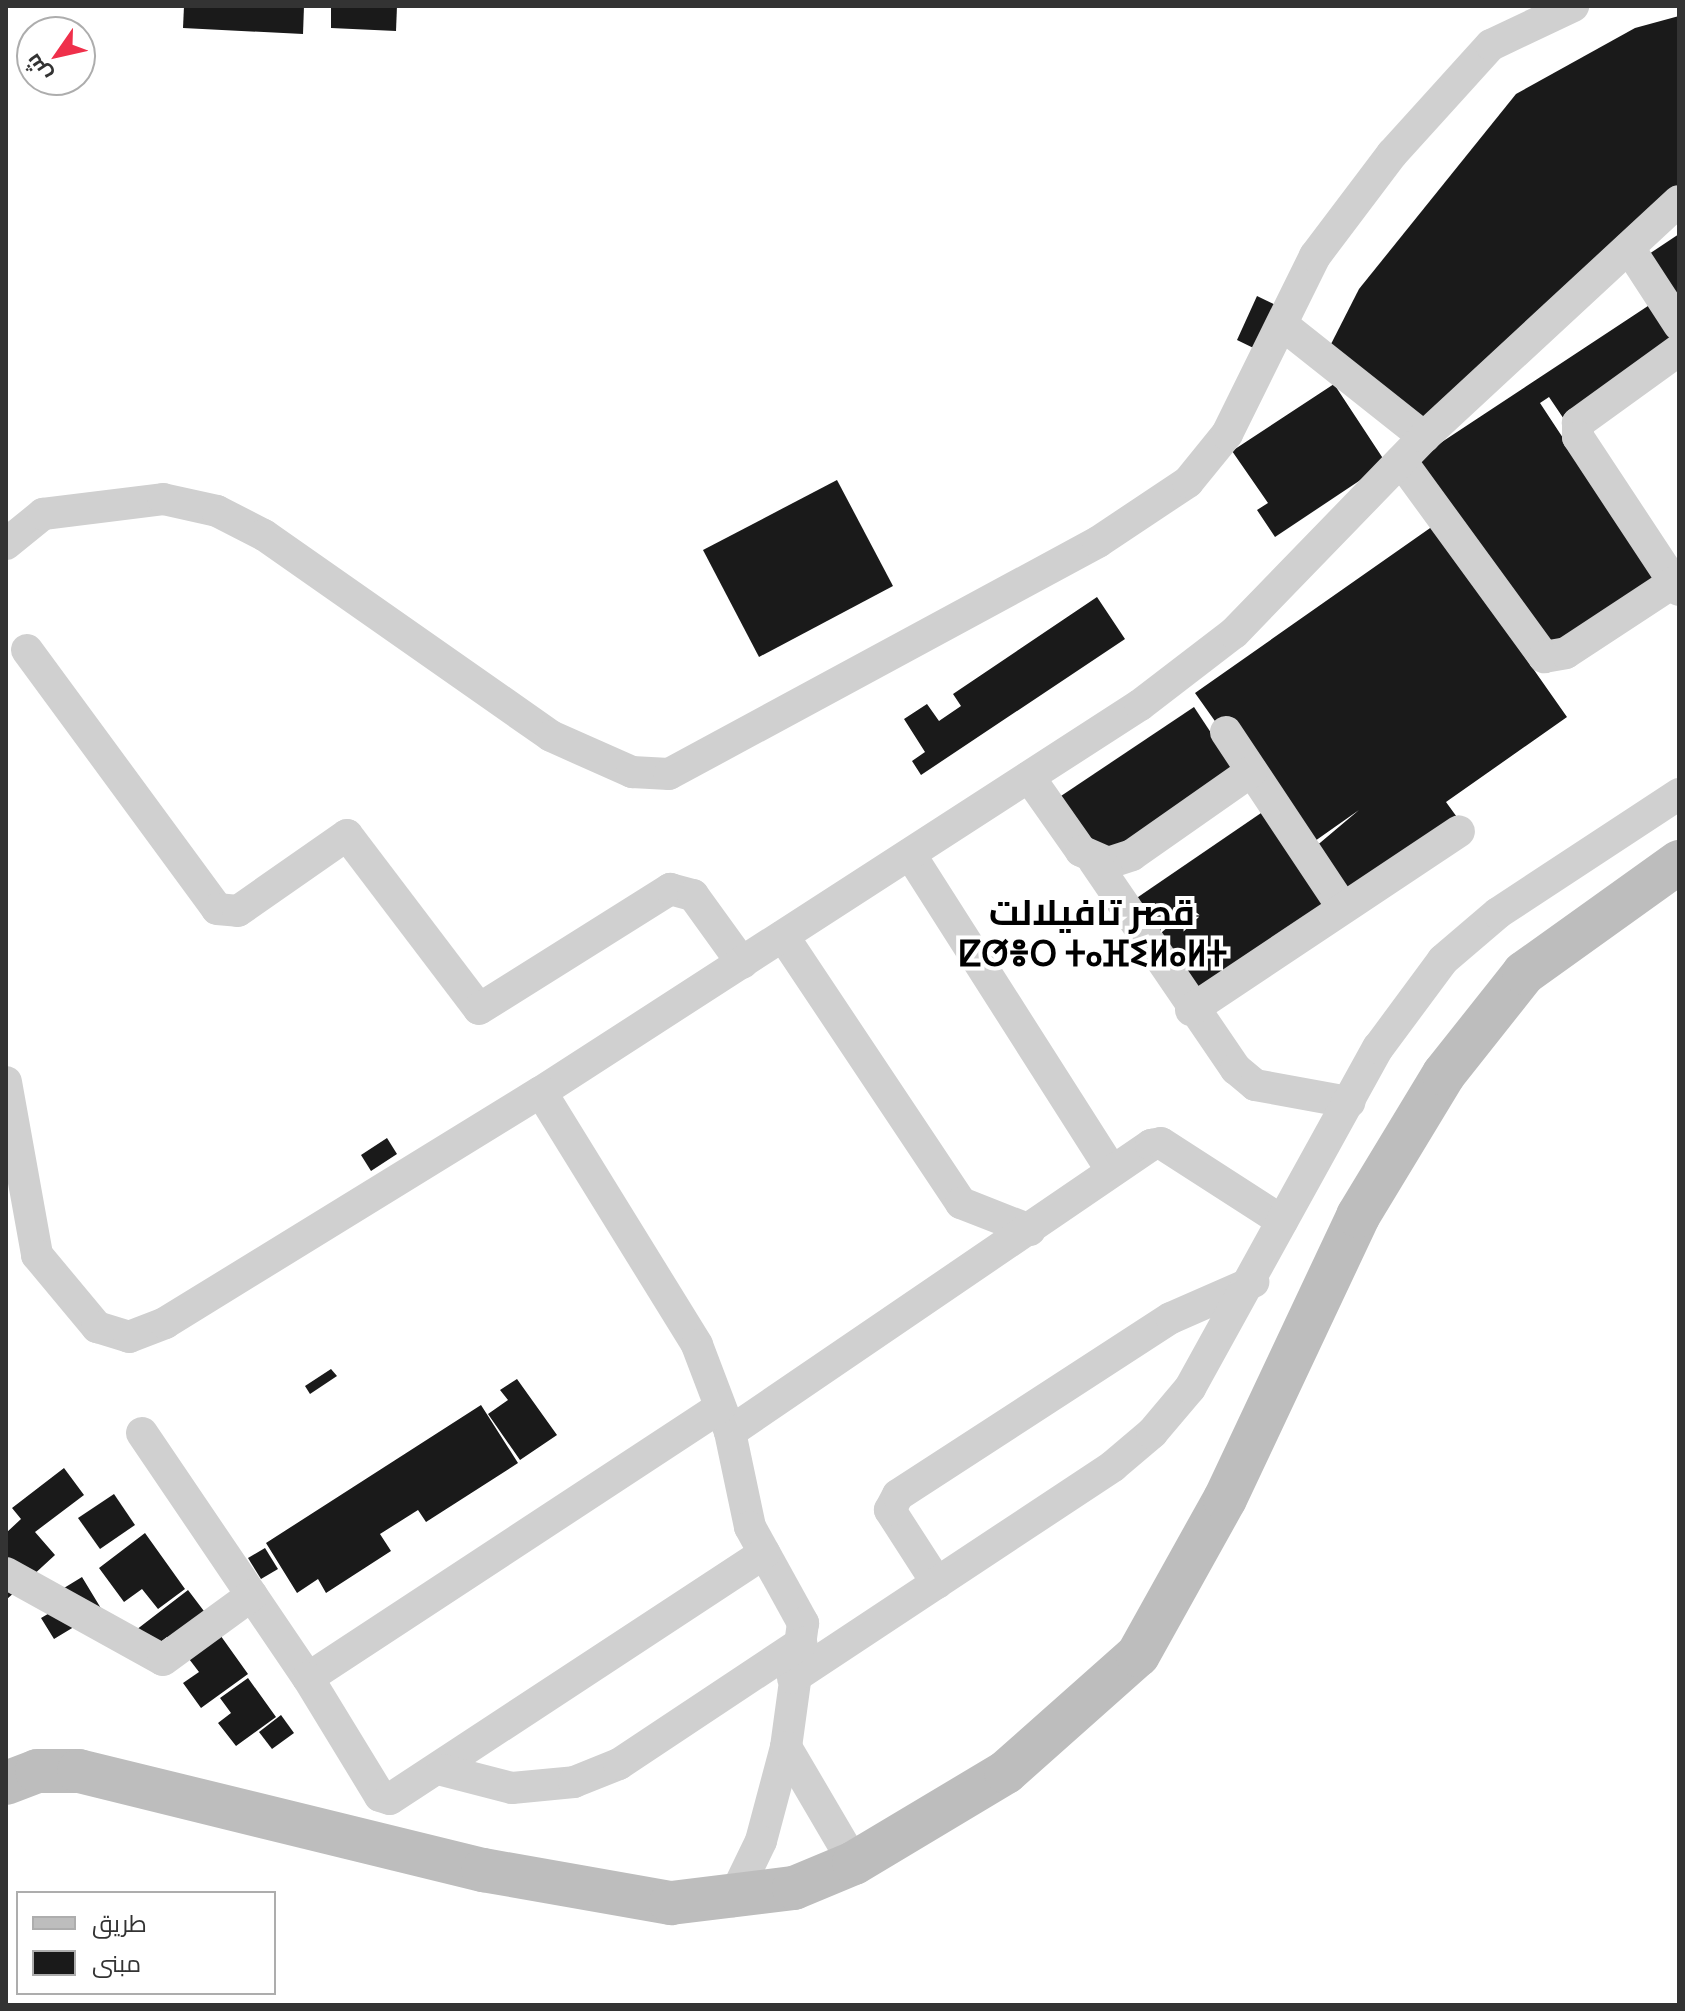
<!DOCTYPE html>
<meta charset="utf-8">
<style>
body{margin:0}
#map{position:relative;width:1685px;height:2011px;overflow:hidden;background:#fff;font-family:"Public Sans",Cairo,"Noto Sans Tifinagh",sans-serif}
div>[style]{position:absolute}
[style*='--x']{left:calc(var(--x)*1px);top:calc(var(--y)*1px);width:calc(var(--w)*1px);rotate:calc(var(--a)*1deg)}
.building>*{inset:0;background:#1a1a1a}
.street>*{height:32px;margin:-16px;padding:0 16px;transform-origin:16px;border-radius:16px;background:#d0d0d0}
.secondary>*{height:44px;margin:-22px;padding:0 22px;transform-origin:22px;border-radius:22px;background:#bdbdbd}
span{translate:-50% -50%;white-space:nowrap;text-align:center;line-height:1.15;-webkit-text-stroke:8px #fff;paint-order:stroke}
.district-label{font-size:36px;color:#000;font-weight:700}
.frame{position:absolute;inset:0;border:8px solid #333;pointer-events:none}
.legend{position:absolute;left:16px;top:1891px;width:260px;height:104px;box-sizing:border-box;background:#fff;border:2px solid #adadad;margin:0;padding:10px 14px;list-style:none;font-size:24px;color:#333}
.legend li{display:flex;align-items:center;gap:16px;height:40px}
.legend b{width:40px;border:2px solid #adadad}
.north{position:absolute;left:16px;top:16px;width:80px;height:80px;box-sizing:border-box;background:#fff;border:2px solid #adadad;border-radius:50%;rotate:236deg;font-size:22px;font-weight:700;line-height:32px;text-align:center;color:#333}
.north::after{content:'';display:block;margin:auto;width:28px;height:36px;background:#ef304b;clip-path:polygon(50% 0,100% 100%,50% 72%,0 100%)}
</style>
<div id="map">
<div class="building">
<i style="clip-path:polygon(184px 6px,304px 6px,303px 34px,183px 28px)"></i>
<i style="clip-path:polygon(331px 6px,397px 6px,396px 31px,331px 28px)"></i>
<i style="clip-path:polygon(1679px 16px,1679px 186px,1425px 428px,1330px 346px,1359px 289px,1516px 94px,1635px 28px)"></i>
<i style="clip-path:polygon(1679px 234px,1679px 325px,1643px 258px)"></i>
<i style="clip-path:polygon(1257px 296px,1290px 312px,1270px 356px,1237px 340px)"></i>
<i style="clip-path:polygon(1654px 302px,1679px 341px,1572px 431px,1549px 397px,1540px 403px,1663px 590px,1546px 669px,1410px 463px)"></i>
<i style="clip-path:polygon(1334px 384px,1386px 463px,1275px 537px,1257px 510px,1268px 503px,1232px 451px)"></i>
<i style="clip-path:polygon(837px 480px,893px 586px,759px 657px,703px 550px)"></i>
<i style="clip-path:polygon(1433px 526px,1567px 717px,1446px 802px,1467px 831px,1350px 914px,1308px 853px,1359px 810px,1305px 848px,1195px 693px)"></i>
<i style="clip-path:polygon(1097px 597px,1125px 639px,921px 775px,912px 761px,925px 752px,904px 719px,927px 704px,939px 721px,961px 706px,953px 694px)"></i>
<i style="clip-path:polygon(1194px 707px,1248px 789px,1092px 869px,1049px 804px)"></i>
<i style="clip-path:polygon(1264px 811px,1342px 922px,1198px 1020px,1122px 908px)"></i>
<i style="clip-path:polygon(387px 1138px,397px 1154px,371px 1171px,361px 1155px)"></i>
<i style="clip-path:polygon(331px 1369px,337px 1376px,310px 1394px,305px 1386px)"></i>
<i style="clip-path:polygon(517px 1379px,557px 1435px,520px 1460px,488px 1414px,508px 1400px,500px 1390px)"></i>
<i style="clip-path:polygon(481px 1405px,518px 1463px,426px 1522px,418px 1510px,380px 1534px,391px 1551px,326px 1593px,318px 1579px,297px 1593px,266px 1543px)"></i>
<i style="clip-path:polygon(64px 1468px,84px 1495px,35px 1532px,55px 1555px,6px 1600px,6px 1533px,21px 1519px,12px 1508px)"></i>
<i style="clip-path:polygon(114px 1494px,135px 1525px,100px 1549px,78px 1518px)"></i>
<i style="clip-path:polygon(145px 1533px,185px 1589px,158px 1609px,142px 1589px,124px 1602px,99px 1568px)"></i>
<i style="clip-path:polygon(265px 1548px,278px 1569px,261px 1579px,248px 1558px)"></i>
<i style="clip-path:polygon(82px 1577px,102px 1610px,54px 1639px,41px 1618px,53px 1611px,46px 1599px)"></i>
<i style="clip-path:polygon(188px 1590px,213px 1623px,177px 1651px,167px 1637px,151px 1649px,136px 1630px)"></i>
<i style="clip-path:polygon(218px 1632px,248px 1674px,201px 1708px,183px 1683px,199px 1672px,186px 1655px)"></i>
<i style="clip-path:polygon(248px 1678px,276px 1717px,236px 1746px,218px 1723px,231px 1713px,220px 1698px)"></i>
<i style="clip-path:polygon(281px 1715px,294px 1733px,272px 1749px,259px 1732px)"></i>
</div>
<div class="street">
<i style="--x:1629;--y:248;--w:92;--a:57"></i>
<i style="--x:1284;--y:326;--w:179;--a:38.4"></i>
<i style="--x:1679;--y:350;--w:125;--a:144.1"></i>
<i style="--x:1578;--y:423;--w:14;--a:90"></i>
<i style="--x:1578;--y:437;--w:183;--a:56.6"></i>
<i style="--x:1401;--y:461;--w:243;--a:53.9"></i>
<i style="--x:1544;--y:657;--w:22;--a:-10"></i>
<i style="--x:1566;--y:653;--w:129;--a:-33.3"></i>
<i style="--x:6;--y:544;--w:48;--a:-39"></i>
<i style="--x:43;--y:514;--w:121;--a:-7.1"></i>
<i style="--x:163;--y:499;--w:55;--a:12.5"></i>
<i style="--x:217;--y:511;--w:53;--a:27.1"></i>
<i style="--x:264;--y:535;--w:350;--a:35"></i>
<i style="--x:551;--y:736;--w:89;--a:24"></i>
<i style="--x:632;--y:772;--w:37;--a:3"></i>
<i style="--x:669;--y:774;--w:488;--a:-28.4"></i>
<i style="--x:1098;--y:542;--w:108;--a:-33.7"></i>
<i style="--x:1188;--y:482;--w:62;--a:-50.9"></i>
<i style="--x:1227;--y:434;--w:199;--a:-63.7"></i>
<i style="--x:1315;--y:256;--w:128;--a:-53"></i>
<i style="--x:1392;--y:154;--w:147;--a:-47.8"></i>
<i style="--x:1491;--y:45;--w:91;--a:-25.4"></i>
<i style="--x:27;--y:650;--w:321;--a:53.7"></i>
<i style="--x:217;--y:909;--w:21;--a:5"></i>
<i style="--x:238;--y:911;--w:133;--a:-34.9"></i>
<i style="--x:347;--y:835;--w:218;--a:52.8"></i>
<i style="--x:479;--y:1009;--w:226;--a:-32.1"></i>
<i style="--x:670;--y:889;--w:24;--a:15"></i>
<i style="--x:693;--y:895;--w:84;--a:54.2"></i>
<i style="--x:1226;--y:732;--w:211;--a:56.4"></i>
<i style="--x:1029;--y:777;--w:90;--a:54.9"></i>
<i style="--x:1081;--y:851;--w:30;--a:24"></i>
<i style="--x:1108;--y:863;--w:25;--a:-18"></i>
<i style="--x:1132;--y:855;--w:146;--a:-35"></i>
<i style="--x:910;--y:854;--w:376;--a:57.5"></i>
<i style="--x:1094;--y:861;--w:252;--a:55.7"></i>
<i style="--x:1236;--y:1069;--w:25;--a:40"></i>
<i style="--x:1255;--y:1085;--w:96;--a:10.3"></i>
<i style="--x:783;--y:936;--w:321;--a:56.3"></i>
<i style="--x:961;--y:1203;--w:74;--a:21.4"></i>
<i style="--x:1191;--y:1010;--w:322;--a:-33.7"></i>
<i style="--x:6;--y:1082;--w:176;--a:79.8"></i>
<i style="--x:37;--y:1255;--w:94;--a:50.2"></i>
<i style="--x:97;--y:1327;--w:34;--a:17"></i>
<i style="--x:129;--y:1337;--w:39;--a:-21"></i>
<i style="--x:165;--y:1323;--w:441;--a:-31.6"></i>
<i style="--x:541;--y:1092;--w:713;--a:-32.87"></i>
<i style="--x:1140;--y:705;--w:118;--a:-37.5"></i>
<i style="--x:1234;--y:633;--w:273;--a:-45.9"></i>
<i style="--x:1424;--y:437;--w:347;--a:-42.8"></i>
<i style="--x:541;--y:1092;--w:297;--a:58.3"></i>
<i style="--x:697;--y:1345;--w:93;--a:69.2"></i>
<i style="--x:730;--y:1432;--w:97;--a:78.1"></i>
<i style="--x:750;--y:1527;--w:110;--a:61.1"></i>
<i style="--x:803;--y:1623;--w:125;--a:97.8"></i>
<i style="--x:786;--y:1747;--w:97;--a:104.9"></i>
<i style="--x:761;--y:1841;--w:67;--a:115.8"></i>
<i style="--x:730;--y:1432;--w:510;--a:-34.28"></i>
<i style="--x:1151;--y:1145;--w:10;--a:-11"></i>
<i style="--x:1161;--y:1143;--w:144;--a:32.8"></i>
<i style="--x:142;--y:1433;--w:296;--a:55.9"></i>
<i style="--x:308;--y:1678;--w:493;--a:-33.3"></i>
<i style="--x:6;--y:1573;--w:179;--a:29"></i>
<i style="--x:163;--y:1660;--w:110;--a:-36.1"></i>
<i style="--x:937;--y:1583;--w:87;--a:-122.8"></i>
<i style="--x:890;--y:1510;--w:17;--a:-62"></i>
<i style="--x:898;--y:1495;--w:325;--a:-33"></i>
<i style="--x:1171;--y:1318;--w:90;--a:-23.7"></i>
<i style="--x:308;--y:1678;--w:138;--a:58.6"></i>
<i style="--x:380;--y:1796;--w:10;--a:17"></i>
<i style="--x:390;--y:1799;--w:448;--a:-33.3"></i>
<i style="--x:793;--y:1678;--w:384;--a:-33.5"></i>
<i style="--x:1113;--y:1466;--w:51;--a:-40.2"></i>
<i style="--x:1152;--y:1433;--w:59;--a:-49.8"></i>
<i style="--x:1190;--y:1388;--w:389;--a:-61.1"></i>
<i style="--x:1378;--y:1048;--w:109;--a:-53.5"></i>
<i style="--x:1443;--y:960;--w:72;--a:-40.5"></i>
<i style="--x:1498;--y:913;--w:217;--a:-33.3"></i>
<i style="--x:786;--y:1747;--w:134;--a:59.6"></i>
<i style="--x:442;--y:1770;--w:72;--a:14.4"></i>
<i style="--x:512;--y:1788;--w:62;--a:-5.5"></i>
<i style="--x:574;--y:1782;--w:48;--a:-21.8"></i>
<i style="--x:619;--y:1764;--w:219;--a:-33.6"></i>
</div>
<div class="secondary">
<i style="--x:6;--y:1783;--w:33;--a:-21"></i>
<i style="--x:37;--y:1771;--w:42;--a:0"></i>
<i style="--x:79;--y:1771;--w:416;--a:13.8"></i>
<i style="--x:483;--y:1870;--w:191;--a:10"></i>
<i style="--x:671;--y:1903;--w:124;--a:-7"></i>
<i style="--x:794;--y:1888;--w:65;--a:-22.6"></i>
<i style="--x:854;--y:1863;--w:177;--a:-30.9"></i>
<i style="--x:1006;--y:1772;--w:176;--a:-41.6"></i>
<i style="--x:1138;--y:1655;--w:179;--a:-60.9"></i>
<i style="--x:1225;--y:1499;--w:313;--a:-64.8"></i>
<i style="--x:1358;--y:1216;--w:166;--a:-58.8"></i>
<i style="--x:1444;--y:1074;--w:129;--a:-51.6"></i>
<i style="--x:1524;--y:973;--w:191;--a:-35.6"></i>
</div>
<div class="district-label">
<span style="left:1092px;top:933px">قصر تافيلالت<br>ⵇⵚⴻⵔ ⵜⴰⴼⵉⵍⴰⵍⵜ</span>
</div>
<div class="frame"></div>
<ul class="legend">
<li><b style="height:10px;background:#bdbdbd"></b>طريق</li>
<li><b style="height:22px;background:#1a1a1a"></b>مبنى</li>
</ul>
<div class="north">ش</div>
</div>
